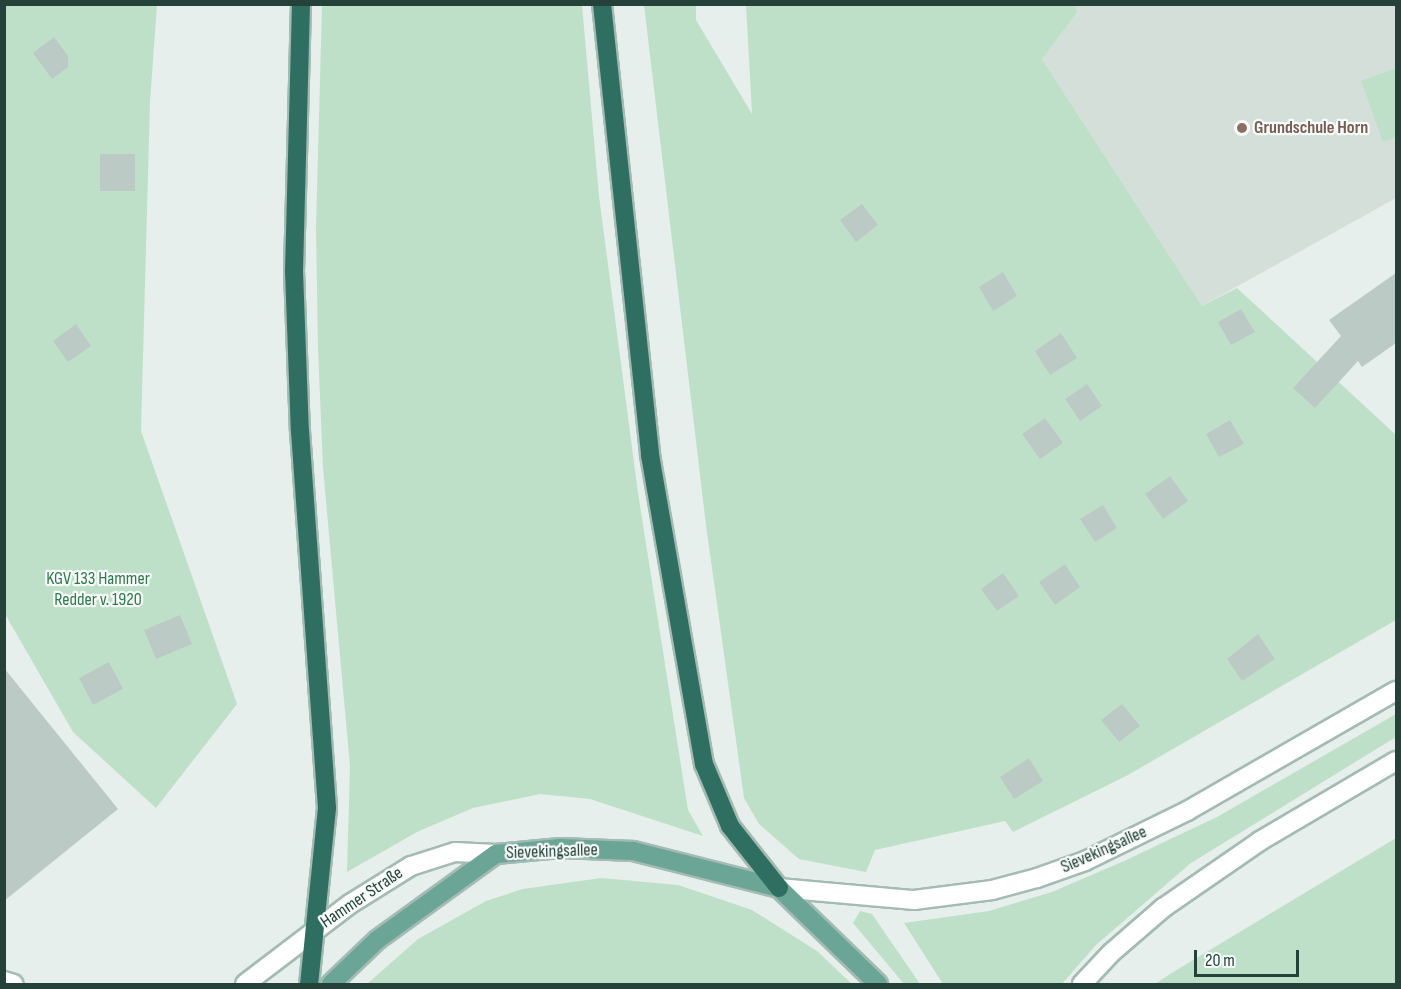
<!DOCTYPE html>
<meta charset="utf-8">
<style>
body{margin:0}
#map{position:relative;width:1401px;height:989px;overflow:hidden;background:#e6efeb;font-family:"Sofia Sans Condensed",sans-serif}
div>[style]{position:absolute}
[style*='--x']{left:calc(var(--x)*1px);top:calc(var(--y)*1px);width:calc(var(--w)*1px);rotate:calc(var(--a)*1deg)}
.built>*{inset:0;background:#d4dfda}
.green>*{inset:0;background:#bfe0c8}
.building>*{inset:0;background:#bbcac4}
.roads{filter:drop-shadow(2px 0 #a4bbb3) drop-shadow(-2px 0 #a4bbb3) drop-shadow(0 2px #a4bbb3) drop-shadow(0 -2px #a4bbb3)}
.secondary>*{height:18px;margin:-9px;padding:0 9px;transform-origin:9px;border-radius:9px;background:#fff}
.primary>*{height:18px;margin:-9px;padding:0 9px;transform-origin:9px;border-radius:9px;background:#6aa596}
.motorway>*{height:18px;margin:-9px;padding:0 9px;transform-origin:9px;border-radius:9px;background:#2f6f62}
.dots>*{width:16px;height:16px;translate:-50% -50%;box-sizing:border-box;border:3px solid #f7fbf9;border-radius:50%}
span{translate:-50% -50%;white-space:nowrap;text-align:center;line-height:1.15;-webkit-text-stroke:4.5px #f7fbf9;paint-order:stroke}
.education-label{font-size:18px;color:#785e54;font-weight:700}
.left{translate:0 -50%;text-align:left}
.park-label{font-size:18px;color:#2d7a4b}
.street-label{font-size:18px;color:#24423a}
.frame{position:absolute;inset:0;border:6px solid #24423a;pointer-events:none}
.scale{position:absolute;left:1194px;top:950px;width:105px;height:27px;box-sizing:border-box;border:3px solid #24423a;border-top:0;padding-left:8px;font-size:18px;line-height:21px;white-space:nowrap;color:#24423a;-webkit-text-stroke:4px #f7fbf9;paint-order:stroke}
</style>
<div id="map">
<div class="built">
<i style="clip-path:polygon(1076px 5px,1396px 5px,1396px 198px,1202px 306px,1042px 59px,1077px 13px)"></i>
</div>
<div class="green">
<i style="clip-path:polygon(4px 5px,157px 5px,150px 102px,141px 431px,237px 704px,156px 808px,73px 732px,5px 614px)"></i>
<i style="clip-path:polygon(322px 5px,582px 5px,599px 196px,638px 493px,688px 810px,703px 836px,590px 799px,540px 794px,473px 808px,417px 832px,347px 872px,350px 766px,323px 468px,318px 349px,316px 227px)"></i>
<i style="clip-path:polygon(644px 5px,696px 5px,696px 20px,752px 114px,746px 5px,1076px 5px,1077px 13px,1042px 59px,1202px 306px,1237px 288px,1396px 435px,1396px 620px,1128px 775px,1013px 832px,1005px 821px,875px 850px,866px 872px,799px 859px,759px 824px,744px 798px,706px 525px)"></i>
<i style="clip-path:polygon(1396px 68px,1396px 137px,1383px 142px,1361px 81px)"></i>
<i style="clip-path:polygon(1396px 714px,1396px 737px,1191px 863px,1096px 945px,1062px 984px,943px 984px,904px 923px,989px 911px,1052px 892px,1124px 861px,1217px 817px)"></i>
<i style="clip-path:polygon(1396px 838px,1396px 984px,1155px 984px,1170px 974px)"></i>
<i style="clip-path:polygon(601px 878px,678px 885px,752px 910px,817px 951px,852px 984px,367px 984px,418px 939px,486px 901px,523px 889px)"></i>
<i style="clip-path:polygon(860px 911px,872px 914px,920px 984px,904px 984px,853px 923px)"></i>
</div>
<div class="building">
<i style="clip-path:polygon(54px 37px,68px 56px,68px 67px,52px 79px,33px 53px)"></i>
<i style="clip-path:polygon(100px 154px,135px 154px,135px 191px,100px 191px)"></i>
<i style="clip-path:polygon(862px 204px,878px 225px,856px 242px,840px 220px)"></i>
<i style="clip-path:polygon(1003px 272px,1017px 296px,993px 311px,979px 287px)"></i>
<i style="clip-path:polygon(1396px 273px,1396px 343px,1362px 367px,1358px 361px,1315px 408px,1293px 388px,1341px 336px,1329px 320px)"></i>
<i style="clip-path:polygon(1241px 309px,1255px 332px,1231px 345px,1218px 322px)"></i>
<i style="clip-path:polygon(76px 324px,91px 346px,68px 362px,53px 341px)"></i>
<i style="clip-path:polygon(1061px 333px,1077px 358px,1050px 375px,1035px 351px)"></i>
<i style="clip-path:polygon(1087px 384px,1102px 406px,1080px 421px,1065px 399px)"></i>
<i style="clip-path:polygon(1045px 418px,1063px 443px,1040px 459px,1022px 434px)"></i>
<i style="clip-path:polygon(1230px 420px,1244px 444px,1219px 457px,1206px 434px)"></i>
<i style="clip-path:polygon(1170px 476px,1188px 501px,1163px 519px,1145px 494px)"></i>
<i style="clip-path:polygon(1103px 505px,1117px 528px,1095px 542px,1080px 519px)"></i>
<i style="clip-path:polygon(1065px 564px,1080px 587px,1055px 605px,1039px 582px)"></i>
<i style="clip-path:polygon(1003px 573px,1019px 596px,997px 611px,981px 589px)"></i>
<i style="clip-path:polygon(180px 615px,192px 644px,156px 659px,144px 630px)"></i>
<i style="clip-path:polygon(1258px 634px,1275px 659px,1242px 681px,1227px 659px)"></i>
<i style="clip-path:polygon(109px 662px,123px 689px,93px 705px,79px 678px)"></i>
<i style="clip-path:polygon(4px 668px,118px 809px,4px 901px)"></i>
<i style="clip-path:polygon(1122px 704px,1140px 726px,1119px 742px,1101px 720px)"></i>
<i style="clip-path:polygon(1029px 758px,1043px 781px,1014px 799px,1000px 777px)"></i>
</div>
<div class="roads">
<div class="secondary">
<i style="--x:779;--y:888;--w:136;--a:5.1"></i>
<i style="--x:914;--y:900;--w:79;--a:-7.3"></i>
<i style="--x:992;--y:890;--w:47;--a:-14.9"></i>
<i style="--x:1037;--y:878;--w:51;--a:-19.5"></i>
<i style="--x:1085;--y:861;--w:114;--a:-26.1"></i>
<i style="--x:1187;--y:811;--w:241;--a:-29.9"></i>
<i style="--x:4;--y:981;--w:10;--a:17"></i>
<i style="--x:245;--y:984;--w:132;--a:-37.3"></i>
<i style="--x:350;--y:904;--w:72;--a:-31.9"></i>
<i style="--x:411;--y:866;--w:46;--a:-17.7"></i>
<i style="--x:455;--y:852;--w:41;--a:2.8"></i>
<i style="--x:1082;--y:984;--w:42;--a:-46.9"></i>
<i style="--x:1111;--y:953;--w:69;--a:-40.9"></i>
<i style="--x:1163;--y:908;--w:118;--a:-34.6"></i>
<i style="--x:1260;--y:841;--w:158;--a:-30.5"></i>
</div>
<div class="primary">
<i style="--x:331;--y:984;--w:64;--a:-43.7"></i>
<i style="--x:377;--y:940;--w:147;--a:-35.9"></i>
<i style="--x:496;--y:854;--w:65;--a:-5.3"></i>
<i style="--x:561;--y:848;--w:72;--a:2.4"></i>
<i style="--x:633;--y:851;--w:151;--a:14.2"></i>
<i style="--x:779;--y:888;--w:138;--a:44.1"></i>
</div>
<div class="motorway">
<i style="--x:301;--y:4;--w:267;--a:91.5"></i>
<i style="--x:294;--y:271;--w:160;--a:87.9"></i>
<i style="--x:300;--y:431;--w:378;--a:85.9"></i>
<i style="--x:327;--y:808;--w:177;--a:95.8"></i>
<i style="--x:602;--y:4;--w:454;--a:83.9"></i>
<i style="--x:650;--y:455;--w:314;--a:80.1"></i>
<i style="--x:704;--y:764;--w:67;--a:67.2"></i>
<i style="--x:730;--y:826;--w:79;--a:51.7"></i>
</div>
</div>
<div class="dots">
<i style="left:1242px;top:128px;background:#8d6e63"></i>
</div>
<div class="education-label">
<span class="left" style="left:1254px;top:128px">Grundschule Horn</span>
</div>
<div class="park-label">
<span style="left:98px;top:590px">KGV 133 Hammer<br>Redder v. 1920</span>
</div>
<div class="street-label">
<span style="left:1104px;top:850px;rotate:-24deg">Sievekingsallee</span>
<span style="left:552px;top:852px;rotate:-2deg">Sievekingsallee</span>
<span style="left:362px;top:898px;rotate:-34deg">Hammer Straße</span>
</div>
<div class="frame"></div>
<div class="scale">20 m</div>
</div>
